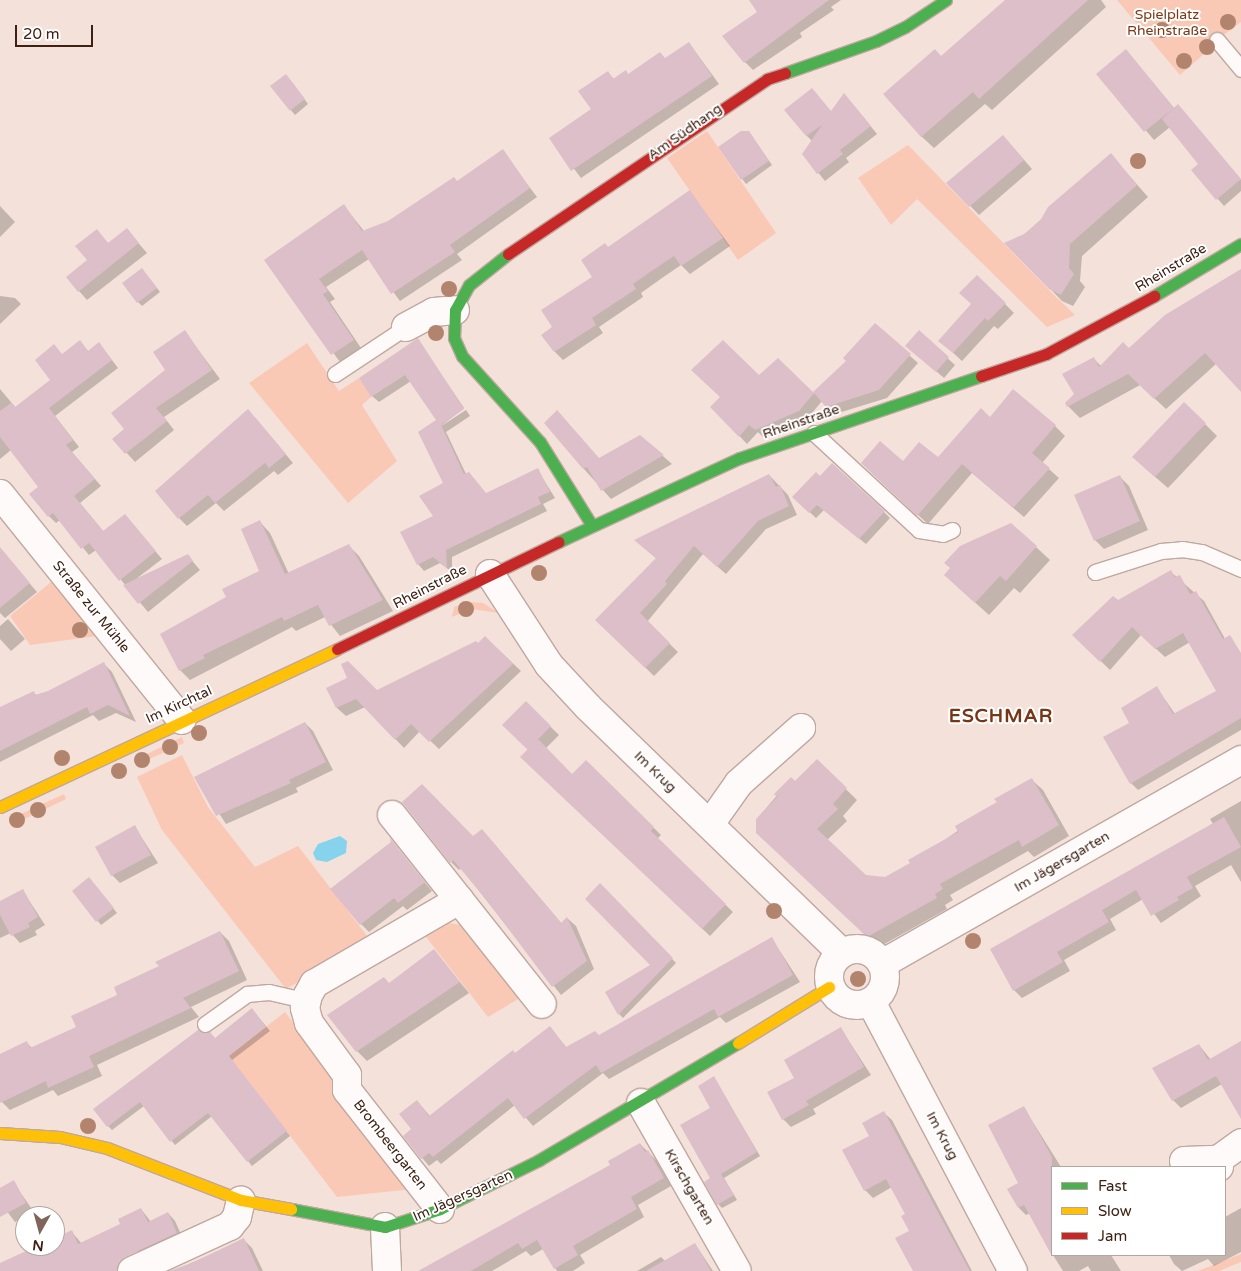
<!DOCTYPE html>
<meta charset="utf-8">
<style>
body{margin:0}
#map{position:relative;width:1241px;height:1271px;overflow:hidden;background:#f4e1da;font-family:"Varela Round",sans-serif}
div>[style]{position:absolute}
[style*='--x']{left:calc(var(--x)*1px);top:calc(var(--y)*1px);width:calc(var(--w)*1px);rotate:calc(var(--a)*1deg)}
.green>*{inset:0;background:#f9c9b6}
.water>*{inset:0;background:#85d3ed}
.shadow>*{inset:0;background:#0003}
.building>*{inset:0;background:#ddbfc9}
.roads{filter:drop-shadow(1px 0 #bfa89f) drop-shadow(-1px 0 #bfa89f) drop-shadow(0 1px #bfa89f) drop-shadow(0 -1px #bfa89f)}
.lane>*{height:15px;margin:-7.5px;padding:0 7.5px;transform-origin:7.5px;border-radius:7.5px;background:#fdfaf9}
.street>*{height:28px;margin:-14px;padding:0 14px;transform-origin:14px;border-radius:14px;background:#fdfaf9}
.street>.ring{margin:-14px;padding:0;box-sizing:content-box;background:none;border:28px solid #fdfaf9;border-radius:50%}
.fast>*{height:11px;margin:-5.5px;padding:0 5.5px;transform-origin:5.5px;border-radius:5.5px;background:#4caf50}
.slow>*{height:11px;margin:-5.5px;padding:0 5.5px;transform-origin:5.5px;border-radius:5.5px;background:#ffc107}
.jam>*{height:11px;margin:-5.5px;padding:0 5.5px;transform-origin:5.5px;border-radius:5.5px;background:#c62828}
.trees>*{width:16px;height:16px;margin:-8px;border-radius:50%;background:#b3846d}
span{translate:-50% -50%;white-space:nowrap;text-align:center;line-height:1.15;-webkit-text-stroke:4px #fff;paint-order:stroke}
.park-label{font-size:14px;color:#7e3714}
.street-label{font-size:14px;color:#3f2113}
.district-label{font-size:19px;color:#783615;font-weight:700;letter-spacing:1px}
.legend{position:absolute;left:1051px;top:1166px;width:175px;height:90px;box-sizing:border-box;background:#fff;border:1px solid #b2a6a1;margin:0;padding:6px 9px;list-style:none;font-size:15px;color:#3f2113}
.legend li{display:flex;align-items:center;gap:10px;height:25px}
.legend b{width:25px;border:1px solid #b2a6a1}
.north{position:absolute;left:15px;top:1206px;width:50px;height:50px;box-sizing:border-box;background:#fff;border:1px solid #b2a6a1;border-radius:50%;rotate:187deg;font-size:14px;font-weight:700;line-height:20px;text-align:center;color:#3f2113}
.north::after{content:'';display:block;margin:auto;width:18px;height:22px;background:#7e6459;clip-path:polygon(50% 0,100% 100%,50% 72%,0 100%)}
.scale{position:absolute;left:15px;top:25px;width:78px;height:22px;box-sizing:border-box;border:2px solid #3f2113;border-top:0;padding-left:6px;font-size:15px;line-height:18px;white-space:nowrap;color:#3f2113;-webkit-text-stroke:4px #fff;paint-order:stroke}
</style>
<div id="map">
<div class="green">
<i style="clip-path:polygon(1117px 0,1241px 0,1241px 22px,1212px 44px,1213px 46px,1180px 75px)"></i>
<i style="clip-path:polygon(707px 131px,776px 233px,738px 260px,667px 158px)"></i>
<i style="clip-path:polygon(908px 145px,1054px 295px,1075px 315px,1047px 327px,917px 199px,891px 225px,858px 178px)"></i>
<i style="clip-path:polygon(307px 343px,339px 391px,359px 378px,371px 397px,362px 405px,397px 461px,348px 503px,249px 383px)"></i>
<i style="clip-path:polygon(51px 582px,97px 636px,30px 645px,10px 616px)"></i>
<i style="clip-path:polygon(470px 602px,483px 603px,499px 613px,471px 609px,452px 617px,454px 607px)"></i>
<i style="clip-path:polygon(182px 737px,184px 743px,141px 763px,139px 758px)"></i>
<i style="clip-path:polygon(182px 755px,208px 807px,255px 867px,298px 846px,371px 941px,286px 989px,162px 830px,137px 777px)"></i>
<i style="clip-path:polygon(64px 794px,66px 799px,12px 825px,10px 819px)"></i>
<i style="clip-path:polygon(443px 922px,473px 927px,525px 995px,488px 1017px,423px 933px)"></i>
<i style="clip-path:polygon(285px 1012px,336px 1078px,413px 1189px,337px 1197px,229px 1056px)"></i>
<i style="clip-path:polygon(1241px 1254px,1241px 1262px,1219px 1271px,1198px 1271px)"></i>
</div>
<div class="water">
<i style="clip-path:polygon(340px 836px,347px 841px,346px 853px,327px 862px,316px 860px,313px 853px,318px 844px)"></i>
</div>
<div class="shadow">
<i style="clip-path:polygon(760px 0,841px 0,831px 7px,834px 10px,800px 33px,802px 37px,753px 70px,745px 62px)"></i>
<i style="clip-path:polygon(1015px 0,1101px 0,1106px 7px,992px 110px,985px 104px,934px 148px,921px 136px,941px 57px)"></i>
<i style="clip-path:polygon(689px 43px,719px 84px,581px 178px,551px 138px,592px 110px,608px 73px,615px 80px,629px 75px,666px 59px)"></i>
<i style="clip-path:polygon(1126px 51px,1175px 109px,1185px 113px,1241px 180px,1241px 191px,1224px 206px,1193px 170px,1200px 164px,1170px 127px,1154px 140px,1098px 74px)"></i>
<i style="clip-path:polygon(290px 80px,308px 104px,295px 115px,272px 87px)"></i>
<i style="clip-path:polygon(844px 94px,877px 134px,846px 158px,849px 162px,825px 181px,803px 154px,812px 141px,806px 135px,832px 112px)"></i>
<i style="clip-path:polygon(749px 132px,772px 165px,746px 184px,719px 147px)"></i>
<i style="clip-path:polygon(1011px 145px,1032px 169px,979px 215px,948px 183px)"></i>
<i style="clip-path:polygon(502px 151px,537px 197px,457px 254px,462px 260px,400px 301px,369px 259px,326px 287px,335px 299px,330px 302px,361px 348px,340px 362px,266px 260px,344px 206px,364px 231px,389px 222px,457px 182px)"></i>
<i style="clip-path:polygon(1111px 155px,1148px 197px,1082px 256px,1080px 281px,1085px 287px,1073px 306px,1062px 301px,1006px 243px,1024px 235px)"></i>
<i style="clip-path:polygon(689px 191px,730px 246px,690px 274px,681px 265px,662px 278px,641px 293px,643px 297px,599px 327px,603px 333px,563px 360px,555px 352px,554px 328px,594px 277px,609px 248px)"></i>
<i style="clip-path:polygon(0 206px,15px 222px,0 237px)"></i>
<i style="clip-path:polygon(96px 230px,109px 244px,127px 230px,147px 253px,87px 300px,79px 291px)"></i>
<i style="clip-path:polygon(1241px 270px,1241px 391px,1216px 364px,1166px 409px,1140px 385px,1080px 418px,1066px 404px,1075px 394px,1093px 358px,1102px 367px)"></i>
<i style="clip-path:polygon(146px 274px,160px 292px,142px 306px,138px 302px)"></i>
<i style="clip-path:polygon(977px 276px,1014px 313px,998px 329px,994px 326px,962px 361px,949px 349px,973px 304px)"></i>
<i style="clip-path:polygon(0 296px,15px 298px,21px 304px,0 324px)"></i>
<i style="clip-path:polygon(875px 325px,918px 363px,887px 398px,835px 414px,822px 401px,807px 419px,764px 438px,758px 432px,747px 444px,712px 407px,759px 377px,778px 360px,813px 394px,848px 361px)"></i>
<i style="clip-path:polygon(185px 332px,220px 379px,164px 417px,174px 430px,135px 462px,114px 439px,126px 429px,167px 370px)"></i>
<i style="clip-path:polygon(919px 332px,955px 365px,944px 378px,907px 346px)"></i>
<i style="clip-path:polygon(418px 340px,464px 408px,440px 427px,466px 410px,470px 416px,446px 432px,466px 474px,486px 494px,537px 469px,555px 498px,543px 504px,547px 511px,452px 557px,452px 572px,440px 563px,424px 571px,418px 564px,445px 484px,438px 421px,411px 381px,379px 402px,372px 396px)"></i>
<i style="clip-path:polygon(80px 342px,89px 352px,105px 351px,118px 368px,55px 416px,79px 447px,72px 452px,101px 486px,80px 503px,104px 532px,131px 523px,162px 559px,136px 579px,188px 556px,200px 570px,148px 612px,96px 550px,89px 555px,60px 520px,56px 523px,49px 516px,40px 487px,11px 450px,0 459px,0 389px,16px 408px,52px 380px,62px 355px)"></i>
<i style="clip-path:polygon(557px 411px,599px 459px,640px 436px,672px 464px,611px 499px,584px 469px)"></i>
<i style="clip-path:polygon(990px 418px,1055px 426px,1065px 436px,1042px 463px,1059px 478px,1024px 517px,972px 473px,928px 524px,872px 473px,938px 459px)"></i>
<i style="clip-path:polygon(256px 419px,293px 463px,278px 475px,274px 471px,224px 511px,216px 503px,187px 526px,179px 518px)"></i>
<i style="clip-path:polygon(1205px 424px,1217px 436px,1168px 488px,1146px 469px)"></i>
<i style="clip-path:polygon(769px 475px,788px 495px,797px 515px,766px 529px,726px 574px,703px 554px,647px 622px,678px 652px,654px 676px,597px 620px,657px 559px,636px 541px)"></i>
<i style="clip-path:polygon(1120px 477px,1129px 486px,1148px 530px,1104px 549px,1095px 540px)"></i>
<i style="clip-path:polygon(820px 478px,884px 512px,890px 518px,866px 544px,824px 510px,816px 518px,800px 503px)"></i>
<i style="clip-path:polygon(260px 522px,270px 533px,289px 574px,348px 545px,359px 556px,393px 611px,340px 636px,325px 617px,296px 631px,292px 627px,190px 680px,180px 670px,227px 597px,261px 571px)"></i>
<i style="clip-path:polygon(1036px 547px,1050px 560px,1020px 593px,1014px 588px,989px 615px,959px 588px)"></i>
<i style="clip-path:polygon(0 549px,37px 592px,5px 618px,0 613px)"></i>
<i style="clip-path:polygon(1171px 572px,1204px 601px,1234px 655px,1241px 654px,1241px 730px,1138px 790px,1131px 783px,1131px 723px,1157px 688px,1175px 714px,1218px 691px,1190px 642px,1165px 657px,1141px 635px,1110px 670px,1074px 635px,1118px 602px)"></i>
<i style="clip-path:polygon(8px 619px,25px 639px,11px 651px,0 639px,0 626px)"></i>
<i style="clip-path:polygon(485px 637px,521px 671px,439px 749px,420px 731px,404px 748px,365px 707px,346px 716px,337px 708px,328px 688px,377px 691px,479px 644px)"></i>
<i style="clip-path:polygon(104px 664px,112px 672px,136px 722px,116px 713px,99px 721px,93px 715px,0 762px,0 708px,33px 692px,37px 696px,48px 692px)"></i>
<i style="clip-path:polygon(526px 703px,559px 735px,545px 749px,572px 776px,586px 761px,661px 835px,657px 839px,733px 912px,710px 936px,530px 765px)"></i>
<i style="clip-path:polygon(305px 723px,313px 731px,333px 770px,296px 788px,298px 792px,226px 824px,196px 778px)"></i>
<i style="clip-path:polygon(817px 761px,857px 800px,843px 816px,847px 821px,827px 840px,865px 876px,886px 878px,911px 863px,1032px 780px,1043px 790px,1069px 836px,1034px 857px,1028px 851px,950px 895px,953px 900px,945px 905px,947px 909px,879px 947px,768px 843px,757px 819px,791px 779px,795px 783px)"></i>
<i style="clip-path:polygon(1241px 801px,1241px 882px,1231px 865px,1195px 886px,1201px 896px,1161px 923px,1143px 899px,1110px 919px,1116px 930px,1064px 960px,1070px 971px,1022px 998px,1014px 990px,991px 950px,1213px 824px,1210px 819px)"></i>
<i style="clip-path:polygon(135px 827px,158px 863px,120px 883px,112px 875px)"></i>
<i style="clip-path:polygon(473px 838px,490px 839px,562px 924px,567px 918px,576px 926px,594px 969px,561px 995px,461px 868px,459px 870px,451px 862px)"></i>
<i style="clip-path:polygon(397px 849px,432px 891px,407px 910px,403px 906px,369px 932px,361px 924px)"></i>
<i style="clip-path:polygon(93px 883px,117px 913px,101px 925px,74px 891px)"></i>
<i style="clip-path:polygon(600px 885px,676px 963px,623px 1018px,619px 1014px,652px 965px)"></i>
<i style="clip-path:polygon(23px 891px,45px 925px,35px 931px,37px 935px,20px 943px,11px 933px,0 938px,0 903px)"></i>
<i style="clip-path:polygon(220px 932px,229px 941px,247px 980px,191px 1007px,199px 1017px,97px 1065px,102px 1076px,58px 1096px,53px 1090px,10px 1110px,1px 1101px,0 1055px,27px 1043px,32px 1048px,78px 1027px,161px 967px)"></i>
<i style="clip-path:polygon(772px 939px,800px 982px,726px 1023px,720px 1017px,609px 1079px,603px 1073px,533px 1126px,515px 1105px,441px 1164px,437px 1160px,429px 1166px,404px 1136px,413px 1130px,417px 1101px,430px 1116px,550px 1028px,567px 1048px,600px 1037px)"></i>
<i style="clip-path:polygon(434px 951px,469px 993px,367px 1061px,357px 1051px,390px 984px)"></i>
<i style="clip-path:polygon(256px 1014px,270px 1031px,232px 1060px,290px 1136px,252px 1166px,212px 1116px,175px 1145px,144px 1106px,112px 1130px,108px 1126px,215px 1039px)"></i>
<i style="clip-path:polygon(841px 1029px,871px 1075px,813px 1109px,816px 1114px,791px 1127px,783px 1119px)"></i>
<i style="clip-path:polygon(1199px 1045px,1211px 1060px,1241px 1046px,1241px 1114px,1222px 1084px,1181px 1108px,1173px 1100px)"></i>
<i style="clip-path:polygon(714px 1078px,760px 1156px,724px 1178px,737px 1200px,722px 1208px,718px 1204px,712px 1178px)"></i>
<i style="clip-path:polygon(1024px 1108px,1061px 1167px,1052px 1167px,1052px 1254px,1030px 1213px,1026px 1215px,1019px 1208px)"></i>
<i style="clip-path:polygon(884px 1113px,892px 1120px,972px 1271px,914px 1271px,907px 1214px,892px 1187px,873px 1198px,865px 1190px,870px 1137px)"></i>
<i style="clip-path:polygon(640px 1144px,656px 1160px,671px 1186px,638px 1205px,644px 1217px,580px 1255px,585px 1263px,573px 1271px,557px 1271px,543px 1249px,531px 1256px,526px 1251px,492px 1271px,422px 1271px,611px 1165px)"></i>
<i style="clip-path:polygon(13px 1182px,34px 1212px,15px 1222px,0 1202px,0 1190px)"></i>
<i style="clip-path:polygon(1241px 1208px,1241px 1252px,1214px 1266px,1208px 1259px,1182px 1271px,1174px 1264px,1169px 1255px,1225px 1255px,1225px 1217px)"></i>
<i style="clip-path:polygon(141px 1209px,151px 1222px,168px 1213px,175px 1221px,184px 1241px,145px 1259px,137px 1251px)"></i>
<i style="clip-path:polygon(71px 1231px,82px 1244px,115px 1271px,0 1271px,0 1264px,40px 1246px,55px 1246px,55px 1239px)"></i>
<i style="clip-path:polygon(244px 1240px,252px 1248px,263px 1271px,173px 1271px)"></i>
<i style="clip-path:polygon(695px 1244px,713px 1271px,637px 1271px,661px 1257px,665px 1261px)"></i>
<i style="clip-path:polygon(1053px 1255px,1111px 1255px,1121px 1271px,1091px 1271px,1088px 1266px,1079px 1271px,1063px 1271px)"></i>
</div>
<div class="building">
<i style="clip-path:polygon(749px 0,829px 0,744px 63px,722px 36px,757px 12px)"></i>
<i style="clip-path:polygon(1005px 0,1088px 0,979px 99px,973px 92px,921px 137px,883px 94px,935px 49px,941px 56px)"></i>
<i style="clip-path:polygon(689px 42px,712px 76px,571px 171px,549px 138px,591px 109px,578px 91px,608px 71px,613px 79px,626px 70px,628px 74px,660px 52px,665px 58px)"></i>
<i style="clip-path:polygon(1126px 49px,1174px 108px,1144px 132px,1096px 74px)"></i>
<i style="clip-path:polygon(286px 74px,305px 99px,290px 111px,270px 86px)"></i>
<i style="clip-path:polygon(812px 88px,831px 111px,844px 93px,871px 126px,840px 150px,843px 154px,817px 174px,802px 154px,822px 125px,806px 136px,784px 110px)"></i>
<i style="clip-path:polygon(1178px 104px,1241px 179px,1216px 200px,1191px 170px,1198px 164px,1162px 119px)"></i>
<i style="clip-path:polygon(741px 131px,749px 131px,769px 161px,741px 180px,718px 147px)"></i>
<i style="clip-path:polygon(1003px 135px,1024px 160px,969px 207px,946px 183px)"></i>
<i style="clip-path:polygon(503px 149px,530px 188px,450px 245px,455px 252px,391px 294px,362px 250px,319px 279px,328px 291px,323px 294px,354px 340px,331px 355px,264px 260px,344px 204px,362px 231px,388px 221px,454px 177px,457px 181px)"></i>
<i style="clip-path:polygon(1111px 153px,1137px 185px,1070px 244px,1069px 268px,1074px 274px,1061px 295px,1049px 289px,1004px 243px,1024px 234px,1040px 221px,1048px 207px)"></i>
<i style="clip-path:polygon(690px 190px,723px 238px,681px 266px,674px 256px,653px 270px,633px 284px,636px 289px,592px 318px,596px 325px,554px 352px,541px 335px,552px 327px,541px 310px,592px 277px,581px 260px,605px 243px,608px 247px)"></i>
<i style="clip-path:polygon(127px 228px,139px 243px,78px 292px,66px 277px,87px 260px,75px 246px,97px 229px,108px 243px)"></i>
<i style="clip-path:polygon(142px 268px,157px 288px,137px 303px,122px 283px)"></i>
<i style="clip-path:polygon(1241px 269px,1241px 392px,1205px 353px,1154px 399px,1128px 374px,1067px 407px,1065px 403px,1074px 394px,1062px 374px,1094px 357px,1099px 367px,1123px 342px,1129px 348px,1165px 315px)"></i>
<i style="clip-path:polygon(977px 275px,1006px 303px,988px 321px,985px 318px,953px 353px,938px 341px,971px 304px,959px 293px)"></i>
<i style="clip-path:polygon(875px 323px,911px 354px,879px 390px,826px 407px,814px 393px,799px 411px,755px 430px,749px 425px,739px 437px,710px 407px,720px 397px,691px 370px,723px 340px,759px 375px,778px 358px,813px 392px,846px 361px,843px 358px)"></i>
<i style="clip-path:polygon(185px 330px,212px 370px,156px 408px,167px 421px,125px 454px,112px 439px,124px 429px,111px 413px,165px 370px,153px 352px)"></i>
<i style="clip-path:polygon(919px 330px,949px 357px,936px 372px,905px 346px)"></i>
<i style="clip-path:polygon(418px 338px,464px 409px,441px 425px,464px 474px,469px 472px,486px 493px,538px 468px,550px 492px,538px 497px,541px 504px,446px 550px,447px 568px,433px 557px,417px 565px,400px 532px,433px 516px,419px 496px,443px 483px,418px 432px,436px 420px,405px 375px,371px 397px,359px 378px)"></i>
<i style="clip-path:polygon(80px 340px,88px 351px,99px 342px,112px 360px,49px 408px,73px 440px,66px 445px,95px 479px,74px 496px,103px 531px,125px 514px,156px 551px,119px 581px,89px 543px,81px 549px,53px 513px,48px 517px,29px 494px,38px 487px,0 437px,0 411px,11px 403px,15px 407px,50px 380px,35px 360px,54px 344px,62px 354px)"></i>
<i style="clip-path:polygon(1013px 389px,1056px 425px,1032px 453px,1050px 468px,1013px 508px,962px 464px,917px 516px,861px 463px,880px 441px,903px 461px,919px 442px,938px 457px,981px 408px,990px 417px)"></i>
<i style="clip-path:polygon(1184px 402px,1206px 423px,1155px 477px,1132px 457px)"></i>
<i style="clip-path:polygon(248px 409px,286px 454px,269px 468px,265px 463px,215px 503px,208px 495px,178px 519px,155px 491px)"></i>
<i style="clip-path:polygon(557px 410px,599px 458px,640px 435px,664px 455px,601px 491px,587px 467px,583px 469px,544px 423px)"></i>
<i style="clip-path:polygon(832px 463px,885px 511px,859px 539px,817px 505px,809px 513px,792px 497px,816px 472px,820px 476px)"></i>
<i style="clip-path:polygon(769px 474px,776px 487px,780px 485px,789px 506px,758px 521px,717px 567px,694px 546px,665px 581px,667px 584px,640px 613px,670px 643px,645px 668px,595px 620px,656px 558px,634px 540px)"></i>
<i style="clip-path:polygon(1120px 475px,1140px 521px,1094px 541px,1074px 495px)"></i>
<i style="clip-path:polygon(260px 520px,285px 574px,349px 544px,383px 600px,329px 626px,318px 605px,284px 621px,282px 617px,203px 655px,205px 658px,179px 671px,160px 634px,226px 597px,222px 589px,259px 571px,241px 529px)"></i>
<i style="clip-path:polygon(1011px 523px,1037px 546px,1006px 581px,1000px 576px,975px 603px,944px 575px,950px 568px,944px 563px,960px 546px)"></i>
<i style="clip-path:polygon(0 547px,30px 583px,0 608px)"></i>
<i style="clip-path:polygon(188px 554px,193px 561px,138px 604px,123px 585px)"></i>
<i style="clip-path:polygon(1171px 570px,1175px 577px,1180px 575px,1190px 594px,1196px 591px,1223px 639px,1230px 635px,1241px 653px,1241px 718px,1130px 784px,1103px 737px,1129px 723px,1121px 708px,1157px 686px,1173px 714px,1216px 691px,1183px 633px,1155px 649px,1132px 627px,1100px 662px,1072px 635px,1113px 596px,1118px 600px)"></i>
<i style="clip-path:polygon(485px 636px,513px 664px,429px 742px,411px 724px,395px 740px,356px 699px,336px 708px,326px 688px,347px 678px,341px 664px,348px 661px,377px 690px,476px 641px,478px 643px)"></i>
<i style="clip-path:polygon(104px 662px,130px 716px,108px 705px,90px 714px,87px 707px,0 751px,0 707px,34px 691px,35px 695px,48px 691px)"></i>
<i style="clip-path:polygon(526px 701px,551px 726px,528px 750px,502px 725px)"></i>
<i style="clip-path:polygon(305px 722px,326px 762px,289px 780px,291px 783px,216px 816px,194px 777px)"></i>
<i style="clip-path:polygon(538px 739px,572px 774px,586px 760px,654px 827px,651px 831px,726px 904px,702px 929px,520px 757px)"></i>
<i style="clip-path:polygon(817px 759px,847px 788px,833px 804px,838px 809px,817px 829px,866px 875px,885px 877px,910px 863px,908px 860px,958px 832px,955px 826px,997px 802px,994px 799px,1032px 778px,1059px 825px,1022px 847px,1019px 840px,940px 884px,943px 889px,935px 894px,937px 898px,867px 937px,756px 833px,756px 819px,777px 797px,774px 794px,791px 777px,795px 781px)"></i>
<i style="clip-path:polygon(422px 784px,473px 836px,482px 829px,561px 923px,567px 917px,587px 961px,552px 987px,486px 899px,453px 860px,450px 863px,402px 802px)"></i>
<i style="clip-path:polygon(1224px 817px,1241px 847px,1187px 877px,1193px 888px,1177px 897px,1179px 900px,1151px 916px,1136px 890px,1102px 910px,1109px 922px,1057px 952px,1063px 962px,1013px 991px,990px 949px)"></i>
<i style="clip-path:polygon(135px 825px,151px 855px,111px 876px,95px 847px)"></i>
<i style="clip-path:polygon(390px 838px,425px 882px,398px 903px,394px 898px,360px 925px,330px 889px,391px 842px)"></i>
<i style="clip-path:polygon(89px 877px,114px 908px,96px 922px,72px 891px)"></i>
<i style="clip-path:polygon(600px 883px,673px 958px,618px 1015px,605px 992px,650px 965px,585px 899px)"></i>
<i style="clip-path:polygon(23px 889px,38px 917px,28px 923px,30px 927px,11px 936px,0 915px,0 901px)"></i>
<i style="clip-path:polygon(220px 931px,239px 971px,183px 998px,191px 1008px,89px 1056px,94px 1067px,48px 1088px,46px 1081px,0 1103px,0 1054px,27px 1041px,30px 1048px,76px 1027px,71px 1016px,117px 995px,114px 987px,159px 966px,155px 962px)"></i>
<i style="clip-path:polygon(772px 937px,793px 975px,718px 1017px,714px 1009px,601px 1073px,596px 1065px,524px 1119px,508px 1098px,433px 1157px,429px 1153px,421px 1159px,403px 1136px,411px 1129px,399px 1114px,417px 1100px,429px 1116px,513px 1050px,515px 1053px,550px 1026px,566px 1047px,595px 1031px,599px 1035px)"></i>
<i style="clip-path:polygon(434px 949px,460px 982px,356px 1052px,327px 1015px,384px 977px,389px 983px)"></i>
<i style="clip-path:polygon(252px 1008px,266px 1027px,229px 1056px,287px 1131px,247px 1162px,208px 1113px,170px 1142px,140px 1102px,107px 1127px,93px 1109px,198px 1030px,210px 1032px,215px 1038px)"></i>
<i style="clip-path:polygon(841px 1027px,864px 1067px,806px 1101px,809px 1105px,782px 1120px,767px 1092px,794px 1078px,784px 1060px)"></i>
<i style="clip-path:polygon(1241px 1041px,1241px 1119px,1216px 1076px,1172px 1101px,1152px 1068px,1199px 1044px,1208px 1060px)"></i>
<i style="clip-path:polygon(714px 1076px,757px 1152px,721px 1174px,734px 1195px,717px 1205px,704px 1182px,710px 1178px,680px 1125px,710px 1108px,698px 1086px)"></i>
<i style="clip-path:polygon(1024px 1106px,1052px 1157px,1052px 1256px,1024px 1205px,1018px 1208px,1007px 1189px,1018px 1183px,988px 1125px)"></i>
<i style="clip-path:polygon(884px 1111px,940px 1216px,970px 1271px,913px 1271px,895px 1238px,909px 1231px,901px 1216px,905px 1214px,886px 1179px,864px 1191px,842px 1150px,869px 1136px,862px 1123px)"></i>
<i style="clip-path:polygon(640px 1143px,645px 1152px,648px 1150px,664px 1178px,631px 1197px,637px 1209px,573px 1246px,578px 1255px,554px 1269px,537px 1240px,522px 1249px,518px 1243px,471px 1271px,418px 1271px,610px 1165px,608px 1161px)"></i>
<i style="clip-path:polygon(14px 1180px,26px 1203px,0 1217px,0 1188px)"></i>
<i style="clip-path:polygon(141px 1208px,148px 1222px,168px 1212px,177px 1233px,125px 1257px,119px 1262px,117px 1271px,0 1271px,0 1263px,37px 1246px,55px 1246px,55px 1238px,72px 1230px,78px 1244px,120px 1224px,118px 1219px)"></i>
<i style="clip-path:polygon(244px 1238px,259px 1271px,169px 1271px,192px 1263px)"></i>
<i style="clip-path:polygon(695px 1243px,711px 1271px,646px 1271px)"></i>
</div>
<div class="roads">
<div class="lane">
<i style="--x:1217;--y:40;--w:38;--a:50"></i>
<i style="--x:335;--y:374;--w:85;--a:-33.5"></i>
<i style="--x:814;--y:433;--w:143;--a:42.7"></i>
<i style="--x:919;--y:530;--w:24;--a:9"></i>
<i style="--x:943;--y:534;--w:10;--a:-24"></i>
<i style="--x:1095;--y:572;--w:69;--a:-17.7"></i>
<i style="--x:1161;--y:551;--w:21;--a:-5"></i>
<i style="--x:1182;--y:549;--w:20;--a:9"></i>
<i style="--x:1202;--y:552;--w:43;--a:23.6"></i>
<i style="--x:205;--y:1024;--w:52;--a:-35.5"></i>
<i style="--x:247;--y:994;--w:22;--a:-5"></i>
<i style="--x:269;--y:992;--w:39;--a:13"></i>
</div>
<div class="street">
<i style="--x:406;--y:327;--w:32;--a:-28"></i>
<i style="--x:434;--y:312;--w:21;--a:-5"></i>
<i style="--x:0;--y:494;--w:290;--a:51.2"></i>
<i style="--x:490;--y:574;--w:108;--a:57"></i>
<i style="--x:549;--y:665;--w:57;--a:47.1"></i>
<i style="--x:588;--y:707;--w:354;--a:44.1"></i>
<i style="--x:392;--y:815;--w:241;--a:51.6"></i>
<i style="--x:710;--y:824;--w:50;--a:-54.7"></i>
<i style="--x:739;--y:783;--w:83;--a:-41.6"></i>
<i class="ring" style="left:829px;top:949px;width:28px;height:28px"></i>
<i style="--x:882;--y:964;--w:413;--a:-29.6"></i>
<i style="--x:871;--y:1002;--w:304;--a:62.2"></i>
<i style="--x:641;--y:1103;--w:193;--a:60.3"></i>
<i style="--x:1218;--y:1160;--w:29;--a:-36"></i>
<i style="--x:1184;--y:1161;--w:34;--a:-2"></i>
<i style="--x:1218;--y:1160;--w:7;--a:82"></i>
<i style="--x:440;--y:1209;--w:151;--a:-128"></i>
<i style="--x:347;--y:1090;--w:15;--a:-90"></i>
<i style="--x:347;--y:1075;--w:64;--a:-126.2"></i>
<i style="--x:309;--y:1023;--w:16;--a:-105"></i>
<i style="--x:305;--y:1008;--w:13;--a:-77"></i>
<i style="--x:308;--y:995;--w:13;--a:-61"></i>
<i style="--x:314;--y:984;--w:168;--a:-30.1"></i>
<i style="--x:385;--y:1227;--w:44;--a:87.4"></i>
<i style="--x:132;--y:1271;--w:108;--a:-24.7"></i>
<i style="--x:230;--y:1226;--w:11;--a:-52"></i>
<i style="--x:237;--y:1217;--w:17;--a:-77"></i>
</div>
<div class="fast">
<i style="--x:785;--y:73;--w:96;--a:-19.4"></i>
<i style="--x:876;--y:41;--w:32;--a:-26"></i>
<i style="--x:905;--y:27;--w:49;--a:-33.4"></i>
<i style="--x:508;--y:254;--w:50;--a:141.5"></i>
<i style="--x:469;--y:285;--w:29;--a:119"></i>
<i style="--x:455;--y:310;--w:28;--a:92"></i>
<i style="--x:454;--y:338;--w:20;--a:66"></i>
<i style="--x:462;--y:356;--w:116;--a:47.8"></i>
<i style="--x:540;--y:442;--w:97;--a:58.1"></i>
<i style="--x:1154;--y:296;--w:101;--a:-30.9"></i>
<i style="--x:558;--y:542;--w:200;--a:-24.8"></i>
<i style="--x:740;--y:458;--w:255;--a:-18.8"></i>
<i style="--x:291;--y:1209;--w:96;--a:10.8"></i>
<i style="--x:385;--y:1227;--w:58;--a:-18.1"></i>
<i style="--x:440;--y:1209;--w:110;--a:-26.3"></i>
<i style="--x:539;--y:1160;--w:231;--a:-30.5"></i>
</div>
<div class="slow">
<i style="--x:0;--y:807;--w:372;--a:-25.1"></i>
<i style="--x:738;--y:1043;--w:107;--a:-31.6"></i>
<i style="--x:0;--y:1133;--w:60;--a:3.8"></i>
<i style="--x:60;--y:1137;--w:48;--a:13.2"></i>
<i style="--x:107;--y:1148;--w:144;--a:21.2"></i>
<i style="--x:241;--y:1200;--w:51;--a:10.2"></i>
</div>
<div class="jam">
<i style="--x:508;--y:254;--w:313;--a:-34"></i>
<i style="--x:767;--y:79;--w:19;--a:-18"></i>
<i style="--x:981;--y:376;--w:69;--a:-18.7"></i>
<i style="--x:1046;--y:354;--w:123;--a:-28.2"></i>
<i style="--x:337;--y:649;--w:246;--a:-25.8"></i>
</div>
</div>
<div class="trees">
<i style="left:1228px;top:22px"></i>
<i style="left:1162px;top:30px"></i>
<i style="left:1207px;top:47px"></i>
<i style="left:1184px;top:61px"></i>
<i style="left:1138px;top:161px"></i>
<i style="left:449px;top:289px"></i>
<i style="left:436px;top:333px"></i>
<i style="left:539px;top:573px"></i>
<i style="left:466px;top:609px"></i>
<i style="left:80px;top:630px"></i>
<i style="left:199px;top:733px"></i>
<i style="left:170px;top:747px"></i>
<i style="left:62px;top:758px"></i>
<i style="left:142px;top:760px"></i>
<i style="left:119px;top:771px"></i>
<i style="left:38px;top:810px"></i>
<i style="left:17px;top:820px"></i>
<i style="left:774px;top:911px"></i>
<i style="left:973px;top:941px"></i>
<i style="left:858px;top:979px"></i>
<i style="left:88px;top:1126px"></i>
</div>
<div class="park-label">
<span style="left:1167px;top:23px">Spielplatz<br>Rheinstraße</span>
</div>
<div class="street-label">
<span style="left:685px;top:132px;rotate:-35deg">Am Südhang</span>
<span style="left:1171px;top:268px;rotate:-31deg">Rheinstraße</span>
<span style="left:801px;top:422px;rotate:-19deg">Rheinstraße</span>
<span style="left:430px;top:587px;rotate:-27deg">Rheinstraße</span>
<span style="left:91px;top:607px;rotate:51deg">Straße zur Mühle</span>
<span style="left:179px;top:705px;rotate:-25deg">Im Kirchtal</span>
<span style="left:655px;top:772px;rotate:44deg">Im Krug</span>
<span style="left:1062px;top:862px;rotate:-30deg">Im Jägersgarten</span>
<span style="left:942px;top:1136px;rotate:62deg">Im Krug</span>
<span style="left:390px;top:1145px;rotate:52deg">Brombeergarten</span>
<span style="left:689px;top:1187px;rotate:60deg">Kirschgarten</span>
<span style="left:463px;top:1196px;rotate:-24deg">Im Jägersgarten</span>
</div>
<div class="district-label">
<span style="left:1001px;top:717px">ESCHMAR</span>
</div>
<ul class="legend">
<li><b style="height:6px;background:#4caf50"></b>Fast</li>
<li><b style="height:6px;background:#ffc107"></b>Slow</li>
<li><b style="height:6px;background:#c62828"></b>Jam</li>
</ul>
<div class="north">N</div>
<div class="scale">20 m</div>
</div>
